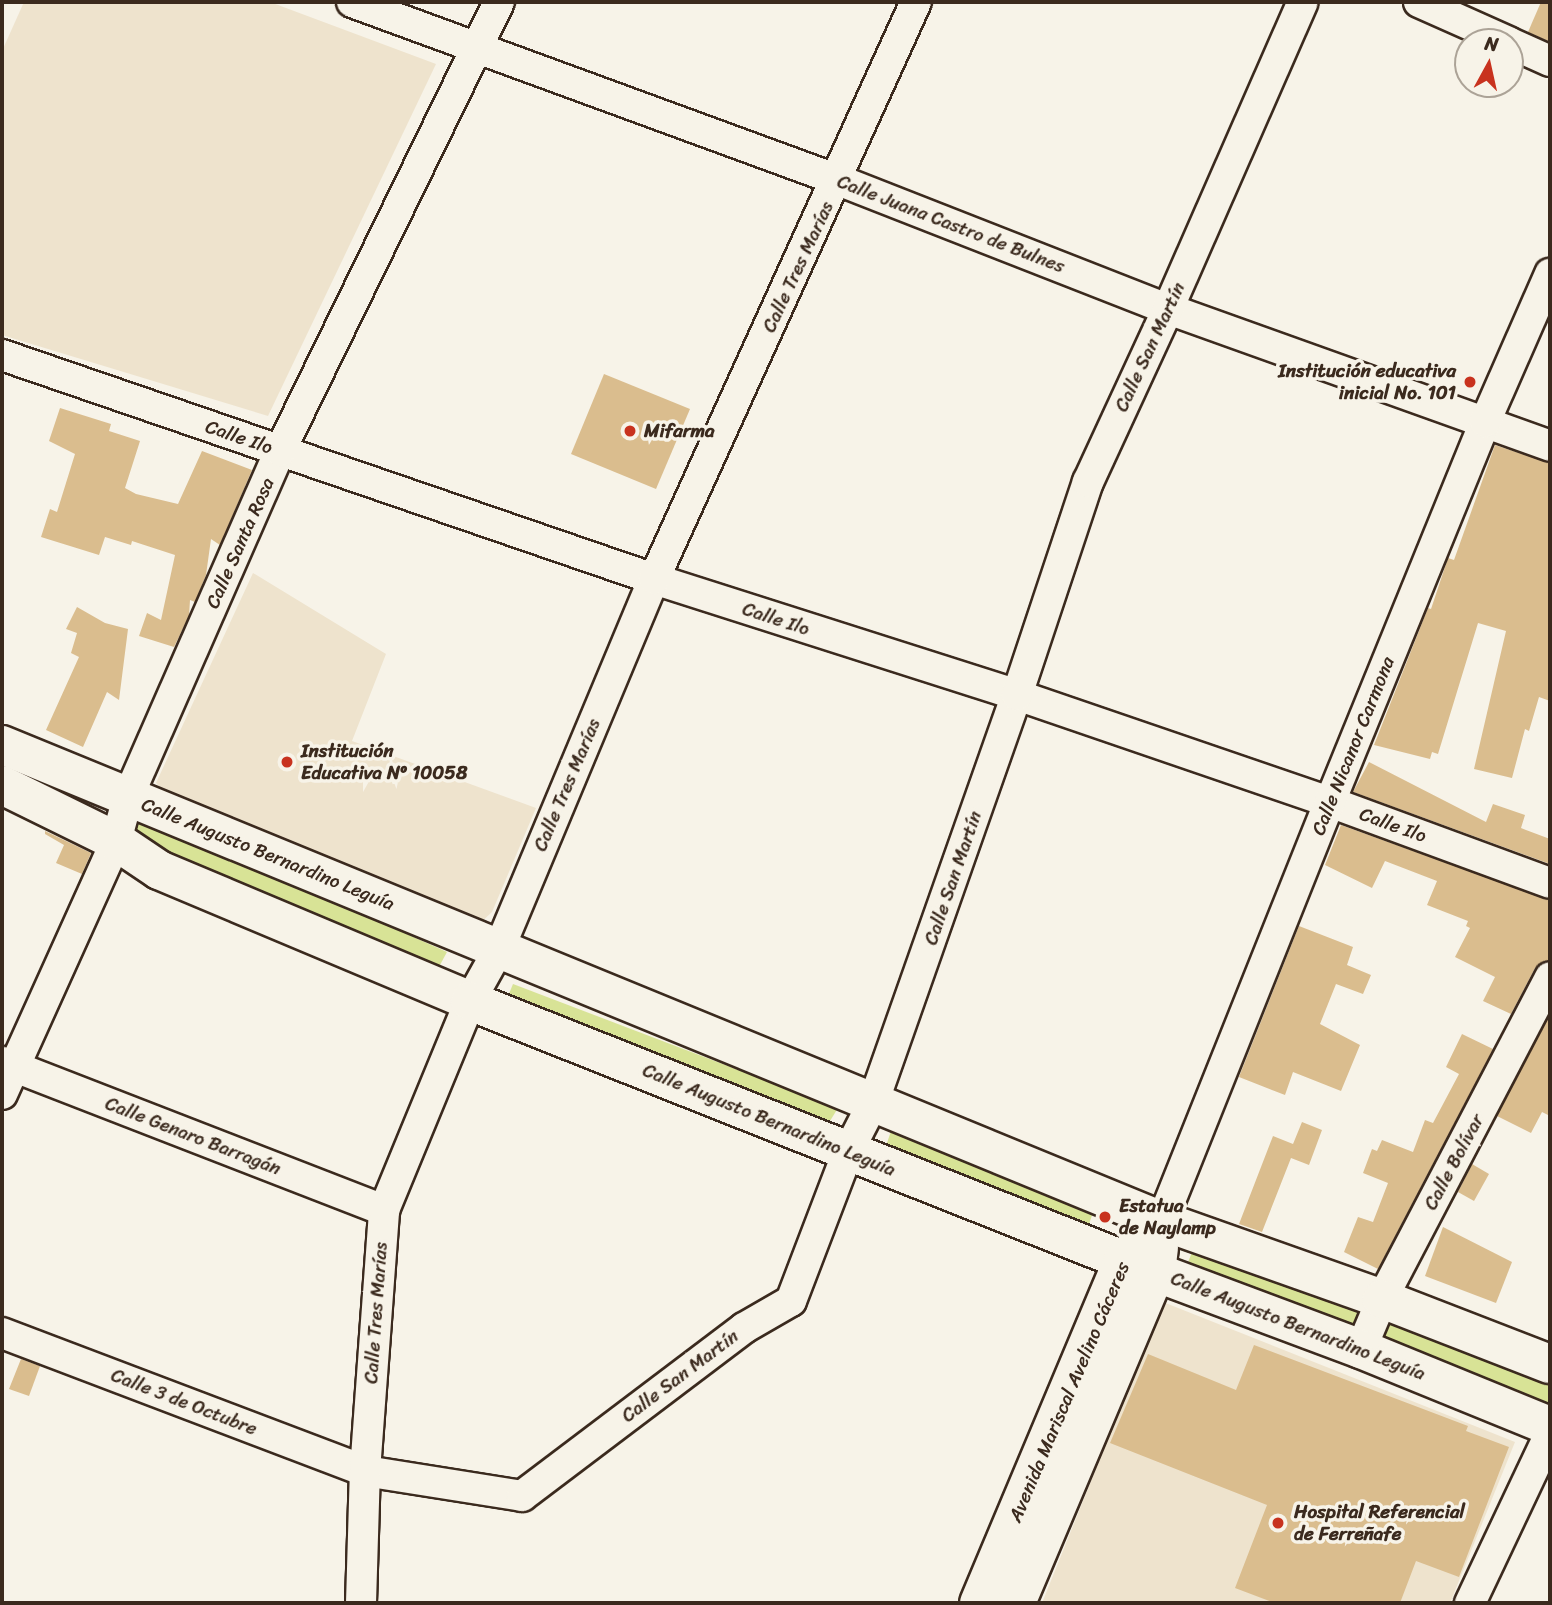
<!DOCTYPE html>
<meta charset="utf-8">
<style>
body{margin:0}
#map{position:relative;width:1552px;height:1605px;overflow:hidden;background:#f7f3e8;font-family:Sriracha,sans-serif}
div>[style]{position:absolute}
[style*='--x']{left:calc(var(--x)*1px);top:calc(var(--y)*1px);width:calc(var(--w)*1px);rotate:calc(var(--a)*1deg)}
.built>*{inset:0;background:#eee3cd}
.green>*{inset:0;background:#d8e396}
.building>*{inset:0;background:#dabd8e}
.roads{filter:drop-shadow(2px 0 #3b2a1e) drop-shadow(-2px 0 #3b2a1e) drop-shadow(0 2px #3b2a1e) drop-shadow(0 -2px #3b2a1e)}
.minor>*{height:30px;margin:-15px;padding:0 15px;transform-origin:15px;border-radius:15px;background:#f7f3e8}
.major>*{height:38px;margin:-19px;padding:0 19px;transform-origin:19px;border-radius:19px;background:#f7f3e8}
.dots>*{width:19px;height:19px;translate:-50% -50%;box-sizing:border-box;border:4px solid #f7f3e8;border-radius:50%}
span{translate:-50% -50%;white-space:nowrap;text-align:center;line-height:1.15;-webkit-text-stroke:7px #f7f3e8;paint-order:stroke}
.street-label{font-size:19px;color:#3b2a1e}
.poi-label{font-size:19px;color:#3b2a1e;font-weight:700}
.right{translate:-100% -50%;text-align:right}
.left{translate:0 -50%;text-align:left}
.frame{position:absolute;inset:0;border:4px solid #3b2a1e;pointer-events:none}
.north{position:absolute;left:1454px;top:28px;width:70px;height:70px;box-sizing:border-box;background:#f7f3e8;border:2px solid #aca397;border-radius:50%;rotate:8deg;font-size:19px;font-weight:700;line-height:28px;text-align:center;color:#3b2a1e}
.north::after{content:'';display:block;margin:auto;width:24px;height:32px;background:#c8321e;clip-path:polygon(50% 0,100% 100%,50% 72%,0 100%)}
</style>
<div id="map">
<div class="built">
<i style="clip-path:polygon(24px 2px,270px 2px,436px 64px,268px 416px,2px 335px,2px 51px)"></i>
<i style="clip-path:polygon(253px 573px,386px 654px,352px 741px,536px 808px,492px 912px,477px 926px,166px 794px,156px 783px)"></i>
<i style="clip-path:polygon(1163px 1302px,1515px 1442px,1450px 1603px,1042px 1603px)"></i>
</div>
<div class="green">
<i style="clip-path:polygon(140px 815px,447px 952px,434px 976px,132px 840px)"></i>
<i style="clip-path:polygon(513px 984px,838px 1108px,825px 1129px,506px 1001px)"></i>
<i style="clip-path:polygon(892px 1128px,1096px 1204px,1089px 1224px,886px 1146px)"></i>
<i style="clip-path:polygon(1195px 1245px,1550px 1383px,1550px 1407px,1186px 1267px)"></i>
</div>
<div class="building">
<i style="clip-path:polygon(1541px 2px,1550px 2px,1550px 42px,1528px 32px)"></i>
<i style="clip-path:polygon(604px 374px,690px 409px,656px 489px,571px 454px)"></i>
<i style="clip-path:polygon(60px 408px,111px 424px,109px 431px,140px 441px,125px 488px,136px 494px,178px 504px,202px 451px,252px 470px,220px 545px,211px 539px,206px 575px,195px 602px,190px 600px,189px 616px,174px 647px,139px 636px,147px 613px,161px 620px,175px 555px,132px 541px,131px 545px,105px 537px,99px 555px,41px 537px,50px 509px,57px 512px,75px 454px,49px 441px)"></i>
<i style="clip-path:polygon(1495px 445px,1550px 463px,1550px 701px,1539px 697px,1529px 731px,1525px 729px,1512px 778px,1474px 769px,1506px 631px,1478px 623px,1438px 754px,1432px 752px,1430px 759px,1374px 745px,1428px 608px,1431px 609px,1448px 558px,1454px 560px)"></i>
<i style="clip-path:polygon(77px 607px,105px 623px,128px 629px,119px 700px,107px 692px,83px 747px,46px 730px,79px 657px,71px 653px,77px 633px,66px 629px)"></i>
<i style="clip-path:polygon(1369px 762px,1486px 822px,1493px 804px,1525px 815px,1521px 828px,1550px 839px,1550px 864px,1353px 792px)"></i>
<i style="clip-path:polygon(1341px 825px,1550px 900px,1550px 960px,1535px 968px,1511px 1014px,1483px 1001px,1495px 977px,1455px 957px,1470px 928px,1466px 926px,1468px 921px,1427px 905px,1437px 881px,1385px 861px,1372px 888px,1325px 865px)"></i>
<i style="clip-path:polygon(45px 831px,91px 853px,82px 874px,56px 863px,64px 845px,45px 834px)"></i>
<i style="clip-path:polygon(1299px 926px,1353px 947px,1347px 965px,1371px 975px,1363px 994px,1336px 984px,1320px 1024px,1360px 1045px,1341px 1091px,1293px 1072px,1285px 1095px,1239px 1077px)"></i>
<i style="clip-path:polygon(1550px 1014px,1550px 1116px,1542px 1112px,1531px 1133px,1497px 1116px)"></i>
<i style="clip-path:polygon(1462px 1034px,1493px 1049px,1378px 1269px,1344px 1252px,1358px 1217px,1373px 1222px,1388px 1183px,1363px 1173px,1372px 1149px,1377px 1151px,1382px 1140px,1413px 1152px,1425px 1120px,1433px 1123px,1459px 1074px,1446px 1067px)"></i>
<i style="clip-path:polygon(1302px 1122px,1322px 1130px,1309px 1165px,1291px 1158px,1262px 1232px,1239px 1224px,1273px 1136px,1293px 1144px)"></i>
<i style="clip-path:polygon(1472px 1164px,1489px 1174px,1474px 1201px,1458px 1192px)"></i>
<i style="clip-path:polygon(1443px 1227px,1512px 1262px,1496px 1303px,1425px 1276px)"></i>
<i style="clip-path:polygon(1254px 1345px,1468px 1426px,1466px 1431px,1509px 1447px,1459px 1577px,1416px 1561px,1400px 1603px,1275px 1603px,1235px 1588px,1267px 1505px,1110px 1443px,1148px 1354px,1236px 1390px)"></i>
<i style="clip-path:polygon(21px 1359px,40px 1366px,29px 1396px,9px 1389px)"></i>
</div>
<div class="roads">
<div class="minor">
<i style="--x:352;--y:2;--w:518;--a:20.12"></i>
<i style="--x:838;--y:180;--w:354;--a:21.4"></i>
<i style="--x:1168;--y:309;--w:406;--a:19.7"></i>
<i style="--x:1419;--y:2;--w:98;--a:24"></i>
<i style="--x:1510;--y:43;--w:44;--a:24.2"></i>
<i style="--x:2;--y:355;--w:689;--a:18.96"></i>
<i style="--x:654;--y:579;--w:381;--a:17.7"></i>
<i style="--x:1017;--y:695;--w:331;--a:18.9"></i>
<i style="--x:1330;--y:802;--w:234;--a:20.2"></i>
<i style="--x:2;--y:1062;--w:410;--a:21.2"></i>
<i style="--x:2;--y:1094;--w:277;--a:-65.7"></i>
<i style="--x:116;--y:841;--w:46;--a:-74.7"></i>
<i style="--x:128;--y:797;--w:378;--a:-66.3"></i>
<i style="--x:280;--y:451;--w:500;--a:-64"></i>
<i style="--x:1162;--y:1221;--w:451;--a:-68.2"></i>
<i style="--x:1330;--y:802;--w:410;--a:-67.8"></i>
<i style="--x:1485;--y:422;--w:162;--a:-66.3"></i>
<i style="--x:2;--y:1333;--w:388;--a:20.8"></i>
<i style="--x:365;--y:1471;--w:159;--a:9"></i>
<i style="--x:522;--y:1496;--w:278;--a:-37.1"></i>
<i style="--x:744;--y:1328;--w:54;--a:-29.9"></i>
<i style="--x:791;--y:1301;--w:160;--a:-69.1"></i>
<i style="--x:848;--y:1152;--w:55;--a:-63"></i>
<i style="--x:873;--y:1103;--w:433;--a:-70.6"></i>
<i style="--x:1017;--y:695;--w:225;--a:-71.6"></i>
<i style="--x:1088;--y:482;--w:191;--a:-65.2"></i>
<i style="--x:1168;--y:309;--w:335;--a:-66.3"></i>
<i style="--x:1361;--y:1349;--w:54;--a:-67.2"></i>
<i style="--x:1382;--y:1299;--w:363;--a:-62.4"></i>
<i style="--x:361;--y:1603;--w:132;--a:-88.3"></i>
<i style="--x:365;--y:1471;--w:262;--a:-85.8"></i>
<i style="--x:384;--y:1210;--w:226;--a:-67.6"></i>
<i style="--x:470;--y:1001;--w:60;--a:-60.9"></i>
<i style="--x:499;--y:949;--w:401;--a:-67.3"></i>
<i style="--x:654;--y:579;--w:634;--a:-65.58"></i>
<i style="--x:1470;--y:1603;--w:187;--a:-64.7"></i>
</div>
<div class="major">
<i style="--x:2;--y:745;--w:1254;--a:22.31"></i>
<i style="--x:1162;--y:1221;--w:233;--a:19.5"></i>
<i style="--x:1382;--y:1299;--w:180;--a:21.2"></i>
<i style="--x:2;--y:785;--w:127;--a:26.2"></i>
<i style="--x:116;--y:841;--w:52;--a:34"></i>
<i style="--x:159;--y:870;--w:337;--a:22.8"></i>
<i style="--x:470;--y:1001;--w:702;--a:21.63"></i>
<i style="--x:1123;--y:1260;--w:254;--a:20.5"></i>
<i style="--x:1361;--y:1349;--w:204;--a:22.2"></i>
<i style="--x:979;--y:1603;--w:372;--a:-67.2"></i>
<i style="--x:1123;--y:1260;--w:25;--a:-45"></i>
<i style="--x:1016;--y:1603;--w:359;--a:-67.1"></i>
<i style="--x:1156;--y:1272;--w:24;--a:-83"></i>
</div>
</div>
<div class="dots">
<i style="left:1470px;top:382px;background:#c8321e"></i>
<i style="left:630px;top:431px;background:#c8321e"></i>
<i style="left:287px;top:762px;background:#c8321e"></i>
<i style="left:1105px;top:1217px;background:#c8321e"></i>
<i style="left:1278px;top:1523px;background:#c8321e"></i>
</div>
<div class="street-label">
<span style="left:951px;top:224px;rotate:21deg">Calle Juana Castro de Bulnes</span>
<span style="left:798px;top:267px;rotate:-65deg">Calle Tres Marías</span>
<span style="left:1150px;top:347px;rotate:-65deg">Calle San Martín</span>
<span style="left:239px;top:437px;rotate:19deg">Calle Ilo</span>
<span style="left:240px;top:543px;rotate:-66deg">Calle Santa Rosa</span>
<span style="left:776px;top:619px;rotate:18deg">Calle Ilo</span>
<span style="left:1353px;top:746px;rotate:-68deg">Calle Nicanor Carmona</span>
<span style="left:567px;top:785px;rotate:-67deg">Calle Tres Marías</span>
<span style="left:1393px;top:825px;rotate:20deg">Calle Ilo</span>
<span style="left:268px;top:854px;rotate:22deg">Calle Augusto Bernardino Leguía</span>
<span style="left:953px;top:878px;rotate:-71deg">Calle San Martín</span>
<span style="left:769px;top:1120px;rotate:22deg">Calle Augusto Bernardino Leguía</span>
<span style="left:193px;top:1136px;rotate:21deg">Calle Genaro Barragán</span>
<span style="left:1454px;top:1162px;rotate:-62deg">Calle Bolívar</span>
<span style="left:376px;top:1313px;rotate:-86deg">Calle Tres Marías</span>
<span style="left:1298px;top:1326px;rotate:21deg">Calle Augusto Bernardino Leguía</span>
<span style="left:680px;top:1376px;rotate:-37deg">Calle San Martín</span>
<span style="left:1069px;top:1392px;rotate:-67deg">Avenida Mariscal Avelino Cáceres</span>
<span style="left:184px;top:1402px;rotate:21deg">Calle 3 de Octubre</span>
</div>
<div class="poi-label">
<span class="right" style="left:1456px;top:382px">Institución educativa<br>inicial No. 101</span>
<span class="left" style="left:644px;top:431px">Mifarma</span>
<span class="left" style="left:301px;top:762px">Institución<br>Educativa Nº 10058</span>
<span class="left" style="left:1119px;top:1217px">Estatua<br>de Naylamp</span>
<span class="left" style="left:1294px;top:1523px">Hospital Referencial<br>de Ferreñafe</span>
</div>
<div class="frame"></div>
<div class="north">N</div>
</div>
